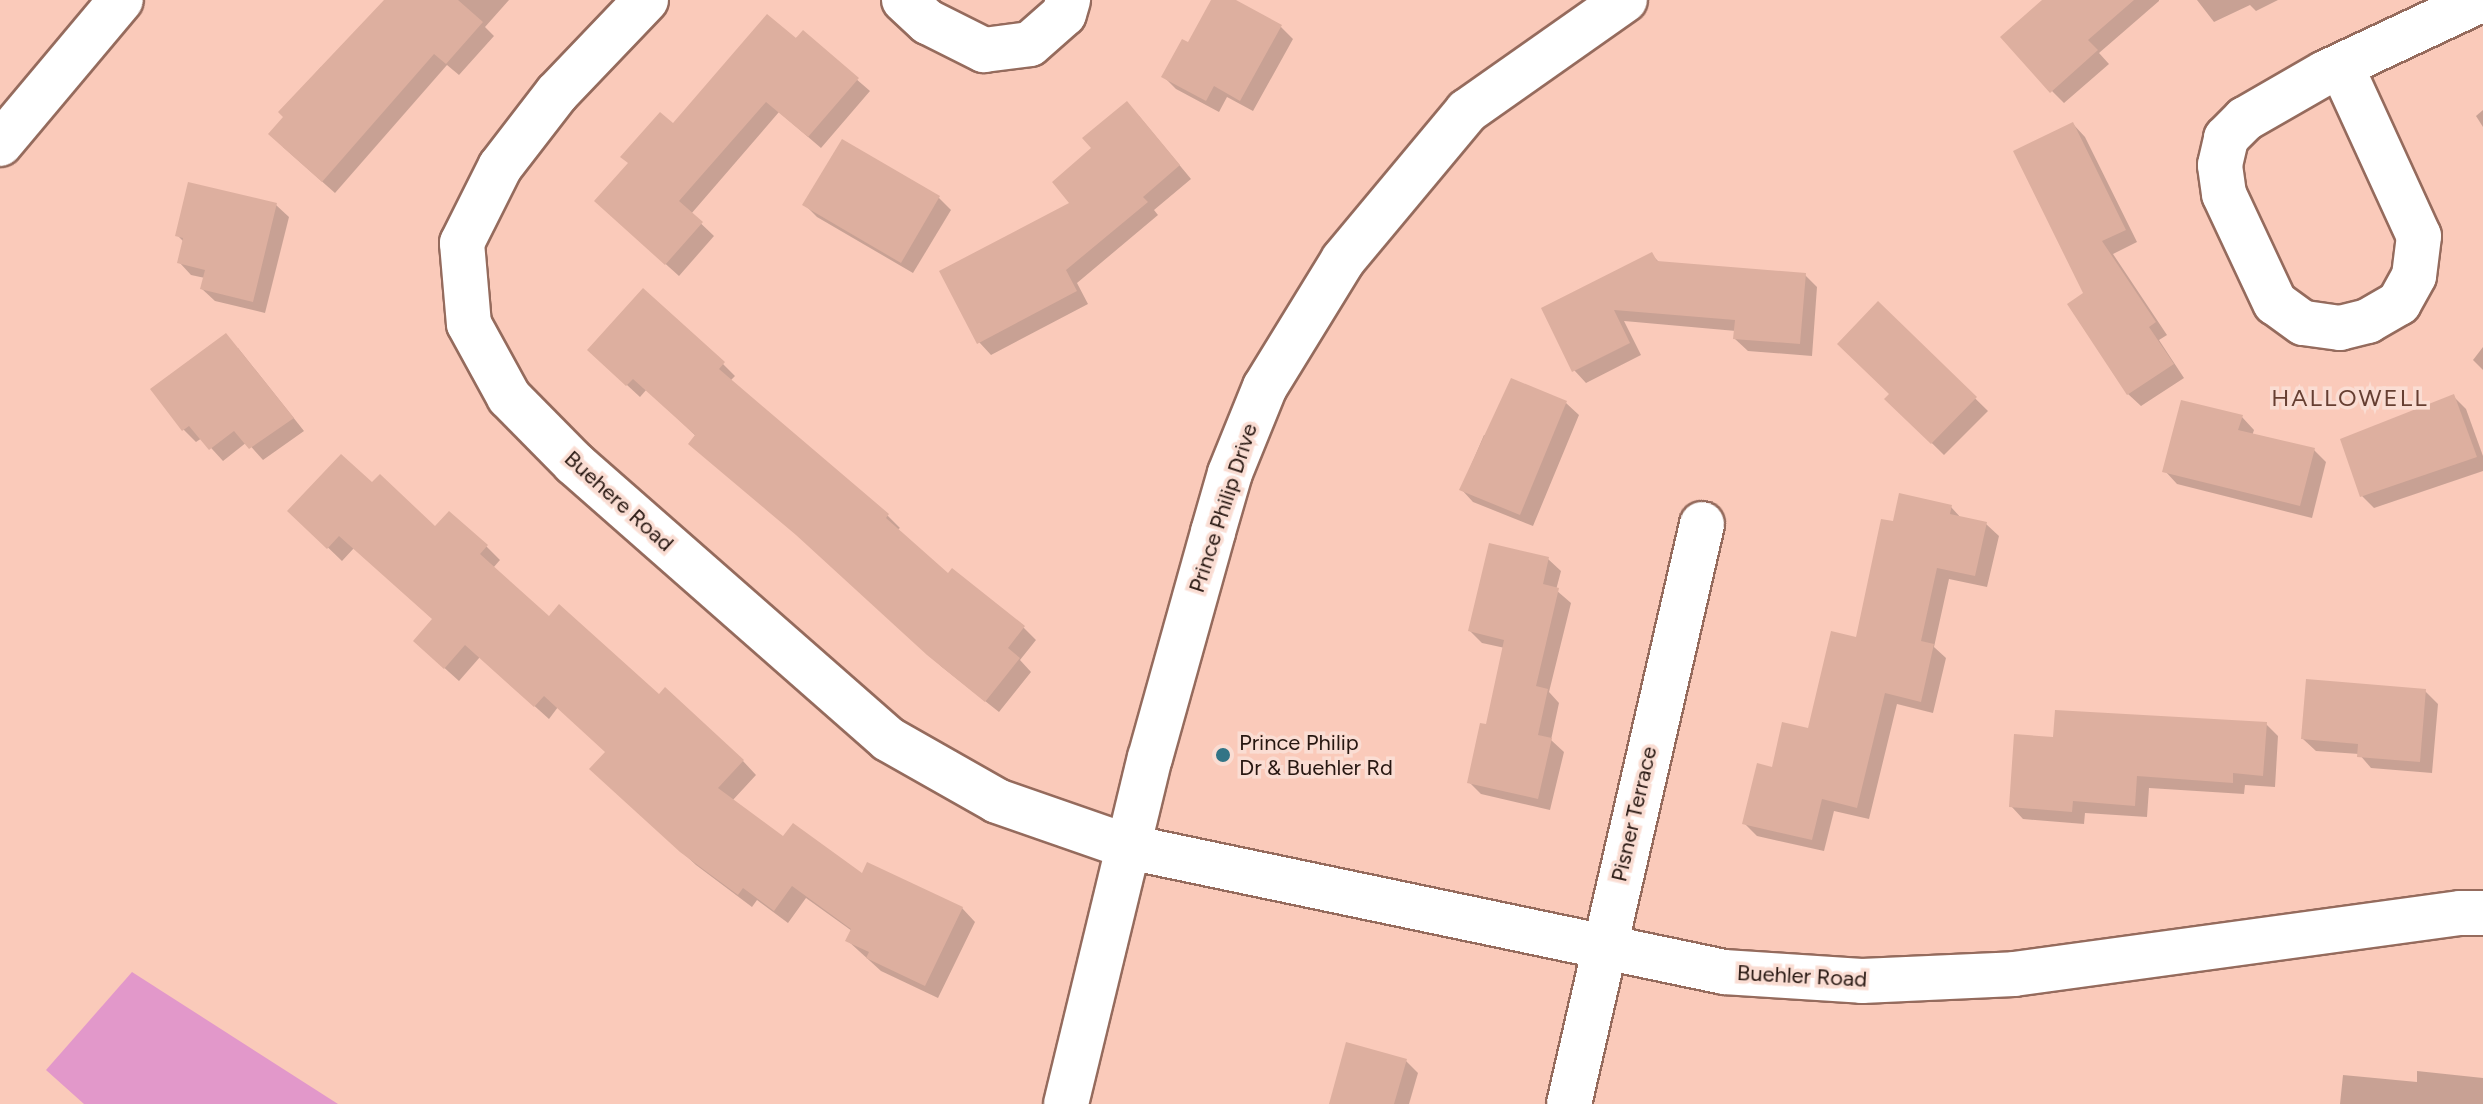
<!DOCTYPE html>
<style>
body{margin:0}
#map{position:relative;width:2483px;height:1104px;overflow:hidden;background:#facaba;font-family:Figtree,sans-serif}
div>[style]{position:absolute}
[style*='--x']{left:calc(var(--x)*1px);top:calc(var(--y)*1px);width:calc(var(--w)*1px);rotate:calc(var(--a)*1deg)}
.green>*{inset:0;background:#e298ca}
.shadow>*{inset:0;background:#0003}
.building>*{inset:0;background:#ddaf9f}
.roads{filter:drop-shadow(2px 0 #956b5d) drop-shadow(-2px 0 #956b5d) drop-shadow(0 2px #956b5d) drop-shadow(0 -2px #956b5d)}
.street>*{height:44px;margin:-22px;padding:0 22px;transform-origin:22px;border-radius:22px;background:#fff}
.secondary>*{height:44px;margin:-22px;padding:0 22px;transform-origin:22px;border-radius:22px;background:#fff}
.dots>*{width:22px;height:22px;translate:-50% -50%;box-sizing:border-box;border:4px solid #faddd3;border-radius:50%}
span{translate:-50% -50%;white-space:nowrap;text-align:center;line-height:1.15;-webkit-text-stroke:7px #faddd3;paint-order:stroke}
.street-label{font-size:22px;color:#271711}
.poi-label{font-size:22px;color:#271711}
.left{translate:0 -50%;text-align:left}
.neighbourhood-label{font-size:24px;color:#663f32;letter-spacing:2px}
</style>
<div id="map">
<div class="green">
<i style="clip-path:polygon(132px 972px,338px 1104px,84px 1104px,46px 1070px)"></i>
</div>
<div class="shadow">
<i style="clip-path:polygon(386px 0,509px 0,485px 27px,494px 36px,459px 75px,447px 65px,335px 193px,283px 147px,286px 117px,281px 112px,321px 67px,325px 70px)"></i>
<i style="clip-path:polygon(1213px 0,1232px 0,1281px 27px,1293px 39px,1253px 111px,1227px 97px,1219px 112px,1176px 89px,1164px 77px,1189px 44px)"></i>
<i style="clip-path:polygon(2045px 0,2159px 0,2159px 1px,2099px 53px,2109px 64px,2064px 103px,2052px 91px)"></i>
<i style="clip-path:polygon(2197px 0,2278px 0,2256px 11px,2250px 5px,2214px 22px)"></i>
<i style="clip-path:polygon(803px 33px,870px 91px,821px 148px,779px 112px,691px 214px,714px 236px,679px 276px,609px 213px,673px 126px)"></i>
<i style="clip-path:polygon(2483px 110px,2483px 127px,2476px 116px)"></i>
<i style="clip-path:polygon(1139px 116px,1191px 179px,1154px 210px,1158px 215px,1077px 283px,1088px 304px,991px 355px,979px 342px,1073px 204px)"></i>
<i style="clip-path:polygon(2073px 124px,2085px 137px,2137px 242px,2113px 254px,2167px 335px,2159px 340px,2184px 378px,2141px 406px,2128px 394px,2085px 294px)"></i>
<i style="clip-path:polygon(939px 198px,951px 210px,913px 273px,817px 217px,805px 205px)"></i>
<i style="clip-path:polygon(276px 205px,289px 217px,265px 313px,215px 301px,202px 289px,205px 278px,191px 275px,179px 262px,184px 242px,177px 235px)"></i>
<i style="clip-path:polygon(1652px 255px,1661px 264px,1805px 275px,1817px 287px,1812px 356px,1748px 351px,1735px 339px,1736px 331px,1624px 321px,1641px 355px,1586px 383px,1574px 370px,1543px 309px)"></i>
<i style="clip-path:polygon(1879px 304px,1988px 411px,1944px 455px,1887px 399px,1892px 394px)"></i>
<i style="clip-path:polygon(2483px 347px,2483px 370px,2473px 360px)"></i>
<i style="clip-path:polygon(238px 348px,304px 431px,263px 460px,247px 442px,223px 461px,202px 438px,196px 442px,184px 430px,152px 389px)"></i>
<i style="clip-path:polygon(602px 362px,723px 364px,735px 376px,730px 381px,888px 516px,900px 528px,897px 530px,948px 576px,952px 571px,1024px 628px,1036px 640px,1020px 660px,1031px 672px,999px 712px,942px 667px,811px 547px,647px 389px,640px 397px)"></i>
<i style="clip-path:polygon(2454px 397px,2466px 409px,2483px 456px,2483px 471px,2374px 508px,2362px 496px)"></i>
<i style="clip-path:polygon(1566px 403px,1579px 415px,1533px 526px,1473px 502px,1461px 489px,1484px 435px,1488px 436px)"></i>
<i style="clip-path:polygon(2242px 417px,2254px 430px,2252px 436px,2314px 450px,2326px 462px,2312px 518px,2177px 484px,2165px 471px)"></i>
<i style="clip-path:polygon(372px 485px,436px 529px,486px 546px,500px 560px,493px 568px,549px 618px,743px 761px,756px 775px,732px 801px,784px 838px,862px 876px,962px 908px,975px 922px,938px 998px,881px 971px,848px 941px,852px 931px,806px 898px,788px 923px,757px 900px,752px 907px,696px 865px,606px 782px,607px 752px,558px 707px,549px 719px,480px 657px,459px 681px,429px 654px,434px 620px,354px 548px,342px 561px,290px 511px)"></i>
<i style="clip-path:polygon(1951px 507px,1962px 519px,1986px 524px,1999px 536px,1987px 587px,1949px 579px,1934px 647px,1946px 658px,1933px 713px,1897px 704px,1869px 819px,1834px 811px,1824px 851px,1757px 836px,1744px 823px,1773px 769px,1809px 730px,1857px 639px,1894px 524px)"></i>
<i style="clip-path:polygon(1548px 559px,1561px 571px,1556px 590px,1571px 603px,1549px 692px,1559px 703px,1551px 740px,1564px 752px,1550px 810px,1481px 794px,1469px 782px,1487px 726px,1505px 648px,1482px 643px,1470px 631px)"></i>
<i style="clip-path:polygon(2425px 691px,2438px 704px,2432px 773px,2371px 768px,2359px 754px,2316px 751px,2303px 739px)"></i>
<i style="clip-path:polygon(2266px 724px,2278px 736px,2275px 787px,2245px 785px,2244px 794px,2149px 788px,2147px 817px,2085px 813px,2084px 824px,2023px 819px,2011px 806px,2055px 739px)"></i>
<i style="clip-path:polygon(1406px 1061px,1418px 1073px,1409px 1104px,1331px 1104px)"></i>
<i style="clip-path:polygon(2417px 1071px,2483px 1078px,2483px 1104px,2340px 1104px,2343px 1075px,2417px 1082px)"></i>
</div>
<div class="building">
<i style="clip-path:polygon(384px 0,458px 0,483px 22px,446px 64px,434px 54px,322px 182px,268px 134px,283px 117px,278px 112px)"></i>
<i style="clip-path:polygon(1211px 0,1236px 0,1282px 25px,1240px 101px,1214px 86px,1206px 101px,1161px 77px,1182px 39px,1188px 42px)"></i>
<i style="clip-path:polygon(2042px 0,2134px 0,2088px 40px,2098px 50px,2050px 93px,2000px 37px)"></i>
<i style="clip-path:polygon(767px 14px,796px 38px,803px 30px,859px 78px,808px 137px,766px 102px,679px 201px,703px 222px,665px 265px,594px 201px,628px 163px,620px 157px,660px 112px,673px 123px)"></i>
<i style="clip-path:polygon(1127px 101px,1180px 165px,1143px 197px,1148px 202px,1066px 270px,1077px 291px,977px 344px,939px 271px,1069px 203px,1052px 182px,1091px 148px,1082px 138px)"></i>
<i style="clip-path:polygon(2073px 122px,2126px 230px,2102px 241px,2156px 322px,2149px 327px,2174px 364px,2127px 395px,2067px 304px,2083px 293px,2013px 151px)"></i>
<i style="clip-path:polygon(842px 139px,940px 196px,901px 263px,802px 205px)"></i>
<i style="clip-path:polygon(188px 182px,277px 203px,253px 302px,200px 289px,205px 270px,177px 263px,183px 238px,175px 236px)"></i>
<i style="clip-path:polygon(1652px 252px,1657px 261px,1806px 273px,1800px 344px,1733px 339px,1735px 320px,1614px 310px,1630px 343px,1572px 372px,1541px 308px)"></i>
<i style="clip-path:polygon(643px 288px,725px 362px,719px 369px,889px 514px,886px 518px,948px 573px,952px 568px,1025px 626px,1008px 648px,1020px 658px,985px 702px,927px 655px,796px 535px,688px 444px,695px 435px,633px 379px,626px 386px,587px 350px)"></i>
<i style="clip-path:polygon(1878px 301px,1977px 397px,1931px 444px,1884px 399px,1889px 394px,1837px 344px)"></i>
<i style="clip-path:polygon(226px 333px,294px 418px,249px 449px,234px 431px,209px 450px,189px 426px,182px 431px,150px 389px)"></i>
<i style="clip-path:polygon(1511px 378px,1567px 401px,1520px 515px,1459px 490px)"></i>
<i style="clip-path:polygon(2454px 394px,2477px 457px,2360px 497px,2340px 439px)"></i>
<i style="clip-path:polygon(2181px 400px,2243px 415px,2238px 430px,2315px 448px,2300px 506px,2162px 472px)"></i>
<i style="clip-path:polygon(341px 454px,372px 482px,380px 474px,435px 526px,449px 511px,488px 545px,480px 554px,549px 616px,559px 604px,659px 694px,665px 687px,744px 760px,718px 788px,783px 836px,793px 823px,862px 873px,867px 862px,963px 907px,925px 986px,866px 958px,869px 952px,845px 941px,851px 929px,792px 886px,774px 911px,743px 888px,738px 895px,680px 852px,589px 769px,605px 752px,544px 696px,534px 707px,465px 645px,444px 669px,413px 641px,432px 619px,339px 536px,327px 549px,287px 511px)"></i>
<i style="clip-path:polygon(1899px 493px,1952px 505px,1950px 514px,1987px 522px,1975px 576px,1937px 568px,1921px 641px,1934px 644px,1921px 702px,1885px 693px,1857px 808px,1822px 799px,1812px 840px,1742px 824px,1757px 763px,1772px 767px,1782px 722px,1808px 728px,1831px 631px,1856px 637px,1881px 519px,1893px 521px)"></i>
<i style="clip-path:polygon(1489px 543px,1549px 557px,1543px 584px,1559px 588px,1536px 686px,1548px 689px,1538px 735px,1552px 738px,1538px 799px,1467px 783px,1480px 723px,1486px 724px,1504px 640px,1468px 631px)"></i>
<i style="clip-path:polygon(2306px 679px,2426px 689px,2420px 762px,2357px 757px,2358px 744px,2301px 739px)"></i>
<i style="clip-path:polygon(2055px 710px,2267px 722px,2263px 776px,2233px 773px,2233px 783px,2137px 776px,2135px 806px,2073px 801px,2072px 812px,2009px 807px,2014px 734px,2053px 737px)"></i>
<i style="clip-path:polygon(1346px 1042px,1407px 1059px,1394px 1104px,1329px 1104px)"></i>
</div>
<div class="roads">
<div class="street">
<i style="--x:646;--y:0;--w:129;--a:133.7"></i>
<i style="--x:557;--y:93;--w:93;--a:127.6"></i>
<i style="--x:500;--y:167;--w:85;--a:116.6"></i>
<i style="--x:462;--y:243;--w:81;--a:85.1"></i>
<i style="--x:469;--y:324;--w:83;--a:61.3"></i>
<i style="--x:509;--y:397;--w:93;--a:45.4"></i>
<i style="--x:574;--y:463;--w:418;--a:41.3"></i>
<i style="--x:888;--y:739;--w:125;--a:29.6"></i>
<i style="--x:997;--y:801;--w:140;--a:19.2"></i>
<i style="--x:1129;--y:847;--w:608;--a:11.86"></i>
<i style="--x:1724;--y:972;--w:138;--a:3.7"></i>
<i style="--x:1862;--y:981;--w:152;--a:-2.6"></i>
<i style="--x:2014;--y:974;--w:450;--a:-7.8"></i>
<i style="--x:2460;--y:913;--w:23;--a:0"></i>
<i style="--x:904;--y:0;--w:33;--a:43"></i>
<i style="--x:928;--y:22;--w:63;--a:26.6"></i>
<i style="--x:984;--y:50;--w:46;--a:-7.4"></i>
<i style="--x:1030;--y:44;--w:45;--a:-41.4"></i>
<i style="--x:1064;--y:14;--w:15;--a:-74"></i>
<i style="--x:2341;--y:66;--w:187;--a:65.4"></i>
<i style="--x:2419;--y:236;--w:40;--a:97.1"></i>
<i style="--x:2414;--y:276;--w:31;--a:119"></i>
<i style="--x:2399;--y:303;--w:36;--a:150"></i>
<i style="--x:2368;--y:321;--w:29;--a:166"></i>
<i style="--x:2340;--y:328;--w:37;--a:-172"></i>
<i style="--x:2303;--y:323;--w:34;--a:-144"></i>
<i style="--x:2275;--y:303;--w:120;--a:-115.1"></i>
<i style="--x:2224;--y:194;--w:29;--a:-98"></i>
<i style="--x:2220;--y:165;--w:28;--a:-77"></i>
<i style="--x:2226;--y:138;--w:27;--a:-45"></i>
<i style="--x:2245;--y:119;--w:92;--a:-29.9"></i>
<i style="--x:2325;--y:73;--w:172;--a:-25.1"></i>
<i style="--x:1569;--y:1104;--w:595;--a:-77.08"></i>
</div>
<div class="secondary">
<i style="--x:0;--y:144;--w:188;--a:-50"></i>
<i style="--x:1066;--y:1104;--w:356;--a:-76.4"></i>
<i style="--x:1150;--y:758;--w:235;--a:-74.4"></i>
<i style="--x:1213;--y:532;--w:61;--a:-73.9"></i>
<i style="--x:1230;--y:473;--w:93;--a:-67.9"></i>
<i style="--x:1265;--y:387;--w:149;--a:-58.4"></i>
<i style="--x:1343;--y:260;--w:194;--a:-50.2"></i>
<i style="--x:1467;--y:111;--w:193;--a:-35.1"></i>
</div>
</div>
<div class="dots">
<i style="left:1223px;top:755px;background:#327486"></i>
</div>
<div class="street-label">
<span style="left:619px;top:501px;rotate:42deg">Buehere Road</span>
<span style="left:1223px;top:508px;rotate:-72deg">Prince Philip Drive</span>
<span style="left:1634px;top:814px;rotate:-77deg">Pisner Terrace</span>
<span style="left:1802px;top:976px;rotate:3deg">Buehler Road</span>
</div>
<div class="poi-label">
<span class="left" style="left:1239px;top:755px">Prince Philip<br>Dr &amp; Buehler Rd</span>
</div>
<div class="neighbourhood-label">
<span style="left:2350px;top:398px">HALLOWELL</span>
</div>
</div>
